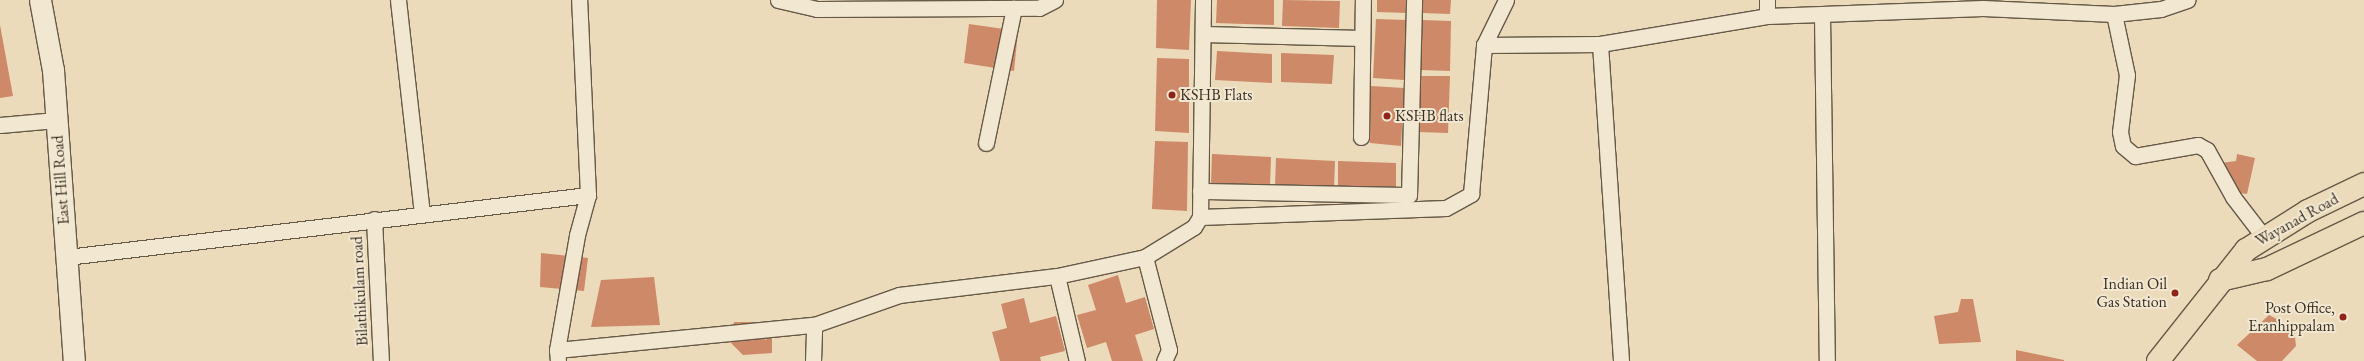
<!DOCTYPE html>
<style>
body{margin:0}
#map{position:relative;width:2364px;height:361px;overflow:hidden;background:#ebdbba;font-family:"EB Garamond",serif}
div>[style]{position:absolute}
[style*='--x']{left:calc(var(--x)*1px);top:calc(var(--y)*1px);width:calc(var(--w)*1px);rotate:calc(var(--a)*1deg)}
.building>*{inset:0;background:#ce8968}
.roads{filter:drop-shadow(1px 0 #665947) drop-shadow(-1px 0 #665947) drop-shadow(0 1px #665947) drop-shadow(0 -1px #665947)}
.street>*{height:15px;margin:-7.5px;padding:0 7.5px;transform-origin:7.5px;border-radius:7.5px;background:#f2e8d2}
.secondary>*{height:21px;margin:-10.5px;padding:0 10.5px;transform-origin:10.5px;border-radius:10.5px;background:#f2e8d2}
.primary>*{height:22px;margin:-11px;padding:0 11px;transform-origin:11px;border-radius:11px;background:#ebdbba}
.dots>*{width:11px;height:11px;translate:-50% -50%;box-sizing:border-box;border:2px solid #f2e8d2;border-radius:50%}
span{translate:-50% -50%;white-space:nowrap;text-align:center;line-height:1.15;-webkit-text-stroke:4px #f2e8d2;paint-order:stroke}
.poi-label{font-size:16px;color:#3a2e21}
.left{translate:0 -50%;text-align:left}
.right{translate:-100% -50%;text-align:right}
.street-label{font-size:16px;color:#3a2e21}
</style>
<div id="map">
<div class="building">
<i style="clip-path:polygon(1157px 0,1191px 0,1189px 50px,1156px 48px)"></i>
<i style="clip-path:polygon(1217px 0,1274px 0,1274px 25px,1216px 23px)"></i>
<i style="clip-path:polygon(1283px 0,1340px 1px,1339px 28px,1282px 26px)"></i>
<i style="clip-path:polygon(1377px 0,1407px 0,1407px 13px,1377px 12px)"></i>
<i style="clip-path:polygon(1423px 0,1451px 0,1450px 14px,1422px 13px)"></i>
<i style="clip-path:polygon(1376px 19px,1407px 20px,1404px 80px,1373px 78px)"></i>
<i style="clip-path:polygon(1422px 20px,1451px 21px,1450px 71px,1420px 70px)"></i>
<i style="clip-path:polygon(969px 24px,1018px 31px,1014px 71px,964px 63px)"></i>
<i style="clip-path:polygon(0 25px,13px 96px,0 98px)"></i>
<i style="clip-path:polygon(1217px 51px,1272px 54px,1272px 83px,1215px 80px)"></i>
<i style="clip-path:polygon(1281px 53px,1334px 55px,1332px 84px,1281px 82px)"></i>
<i style="clip-path:polygon(1157px 58px,1189px 59px,1189px 133px,1155px 131px)"></i>
<i style="clip-path:polygon(1420px 76px,1450px 76px,1448px 133px,1418px 132px)"></i>
<i style="clip-path:polygon(1371px 86px,1404px 88px,1401px 146px,1370px 143px)"></i>
<i style="clip-path:polygon(1155px 141px,1188px 142px,1187px 211px,1152px 209px)"></i>
<i style="clip-path:polygon(1212px 154px,1271px 157px,1270px 186px,1211px 184px)"></i>
<i style="clip-path:polygon(2237px 154px,2255px 158px,2247px 194px,2227px 191px,2221px 163px,2236px 161px)"></i>
<i style="clip-path:polygon(1276px 158px,1335px 161px,1334px 188px,1275px 186px)"></i>
<i style="clip-path:polygon(1338px 161px,1396px 163px,1396px 190px,1338px 188px)"></i>
<i style="clip-path:polygon(541px 253px,588px 258px,584px 291px,540px 287px)"></i>
<i style="clip-path:polygon(1118px 275px,1126px 303px,1145px 297px,1154px 329px,1135px 335px,1143px 361px,1112px 361px,1106px 342px,1087px 348px,1077px 315px,1096px 310px,1088px 285px)"></i>
<i style="clip-path:polygon(654px 277px,660px 325px,591px 327px,601px 280px)"></i>
<i style="clip-path:polygon(1024px 298px,1030px 323px,1056px 316px,1065px 351px,1040px 357px,1041px 361px,1000px 361px,992px 332px,1007px 328px,1001px 304px)"></i>
<i style="clip-path:polygon(1961px 299px,1973px 299px,1981px 342px,1939px 344px,1934px 316px,1958px 312px)"></i>
<i style="clip-path:polygon(2269px 315px,2294px 328px,2296px 346px,2282px 361px,2257px 361px,2237px 345px)"></i>
<i style="clip-path:polygon(734px 322px,755px 322px,755px 328px,764px 326px,765px 340px,772px 337px,772px 353px,743px 355px,731px 343px)"></i>
<i style="clip-path:polygon(2016px 350px,2064px 360px,2064px 361px,2016px 361px)"></i>
</div>
<div class="roads">
<div class="street">
<i style="--x:398;--y:0;--w:215;--a:83.6"></i>
<i style="--x:778;--y:0;--w:40;--a:13"></i>
<i style="--x:817;--y:9;--w:222;--a:-0.3"></i>
<i style="--x:1039;--y:8;--w:18;--a:-27"></i>
<i style="--x:1767;--y:0;--w:16;--a:90"></i>
<i style="--x:2114;--y:14;--w:62;--a:78"></i>
<i style="--x:2127;--y:75;--w:57;--a:97"></i>
<i style="--x:2120;--y:132;--w:14;--a:78"></i>
<i style="--x:2123;--y:146;--w:16;--a:40"></i>
<i style="--x:2135;--y:156;--w:64;--a:-9.9"></i>
<i style="--x:2198;--y:145;--w:10;--a:29"></i>
<i style="--x:2207;--y:150;--w:54;--a:61"></i>
<i style="--x:2233;--y:197;--w:49;--a:52.4"></i>
<i style="--x:1822;--y:15;--w:346;--a:89.2"></i>
<i style="--x:1203;--y:34;--w:159;--a:1.4"></i>
<i style="--x:1600;--y:44;--w:169;--a:-9.5"></i>
<i style="--x:1767;--y:16;--w:216;--a:-2.1"></i>
<i style="--x:1983;--y:8;--w:131;--a:2.6"></i>
<i style="--x:2114;--y:14;--w:47;--a:-6.1"></i>
<i style="--x:2161;--y:9;--w:28;--a:-19"></i>
<i style="--x:1484;--y:45;--w:116;--a:-0.5"></i>
<i style="--x:1600;--y:44;--w:318;--a:86.2"></i>
<i style="--x:0;--y:125;--w:56;--a:-5.1"></i>
<i style="--x:1361;--y:137;--w:137;--a:-89.2"></i>
<i style="--x:986;--y:143;--w:138;--a:-78.3"></i>
<i style="--x:1200;--y:191;--w:209;--a:1.1"></i>
<i style="--x:1409;--y:195;--w:195;--a:-88.5"></i>
<i style="--x:1200;--y:217;--w:217;--a:-89.2"></i>
<i style="--x:374;--y:219;--w:142;--a:87.2"></i>
<i style="--x:67;--y:257;--w:525;--a:-6.79"></i>
<i style="--x:1145;--y:257;--w:96;--a:75.5"></i>
<i style="--x:1169;--y:350;--w:12;--a:114"></i>
<i style="--x:1057;--y:276;--w:90;--a:-12.2"></i>
<i style="--x:1145;--y:257;--w:57;--a:-31.5"></i>
<i style="--x:1194;--y:227;--w:12;--a:-59"></i>
<i style="--x:1200;--y:217;--w:246;--a:-2.1"></i>
<i style="--x:1446;--y:208;--w:29;--a:-29"></i>
<i style="--x:1471;--y:194;--w:150;--a:-85"></i>
<i style="--x:1484;--y:45;--w:50;--a:-63.9"></i>
<i style="--x:557;--y:350;--w:258;--a:-5.6"></i>
<i style="--x:558;--y:361;--w:11;--a:-95"></i>
<i style="--x:557;--y:350;--w:117;--a:-80.1"></i>
<i style="--x:577;--y:235;--w:41;--a:-74.6"></i>
<i style="--x:588;--y:195;--w:195;--a:-92.6"></i>
<i style="--x:813;--y:361;--w:36;--a:-88"></i>
<i style="--x:814;--y:325;--w:90;--a:-19.4"></i>
<i style="--x:899;--y:295;--w:159;--a:-6.9"></i>
<i style="--x:1057;--y:276;--w:87;--a:76.8"></i>
</div>
<div class="secondary">
<i style="--x:40;--y:0;--w:71;--a:79.5"></i>
<i style="--x:53;--y:70;--w:292;--a:85.9"></i>
</div>
<div class="primary">
<i style="--x:2220;--y:280;--w:48;--a:-13.2"></i>
<i style="--x:2267;--y:269;--w:107;--a:-25.4"></i>
<i style="--x:2158;--y:361;--w:142;--a:-51.6"></i>
<i style="--x:2246;--y:250;--w:73;--a:-32.2"></i>
<i style="--x:2308;--y:211;--w:62;--a:-25.7"></i>
</div>
</div>
<div class="dots">
<i style="left:1172px;top:95px;background:#8f2418"></i>
<i style="left:1387px;top:116px;background:#8f2418"></i>
<i style="left:2175px;top:293px;background:#8f2418"></i>
<i style="left:2343px;top:317px;background:#8f2418"></i>
</div>
<div class="poi-label">
<span class="left" style="left:1180px;top:95px">KSHB Flats</span>
<span class="left" style="left:1395px;top:116px">KSHB flats</span>
<span class="right" style="left:2167px;top:293px">Indian Oil<br>Gas Station</span>
<span class="right" style="left:2335px;top:317px">Post Office,<br>Eranhippalam</span>
</div>
<div class="street-label">
<span style="left:61px;top:180px;rotate:-94deg">East Hill Road</span>
<span style="left:2297px;top:220px;rotate:-29deg">Wayanad Road</span>
<span style="left:360px;top:291px;rotate:-93deg">Bilathikulam road</span>
</div>
</div>
